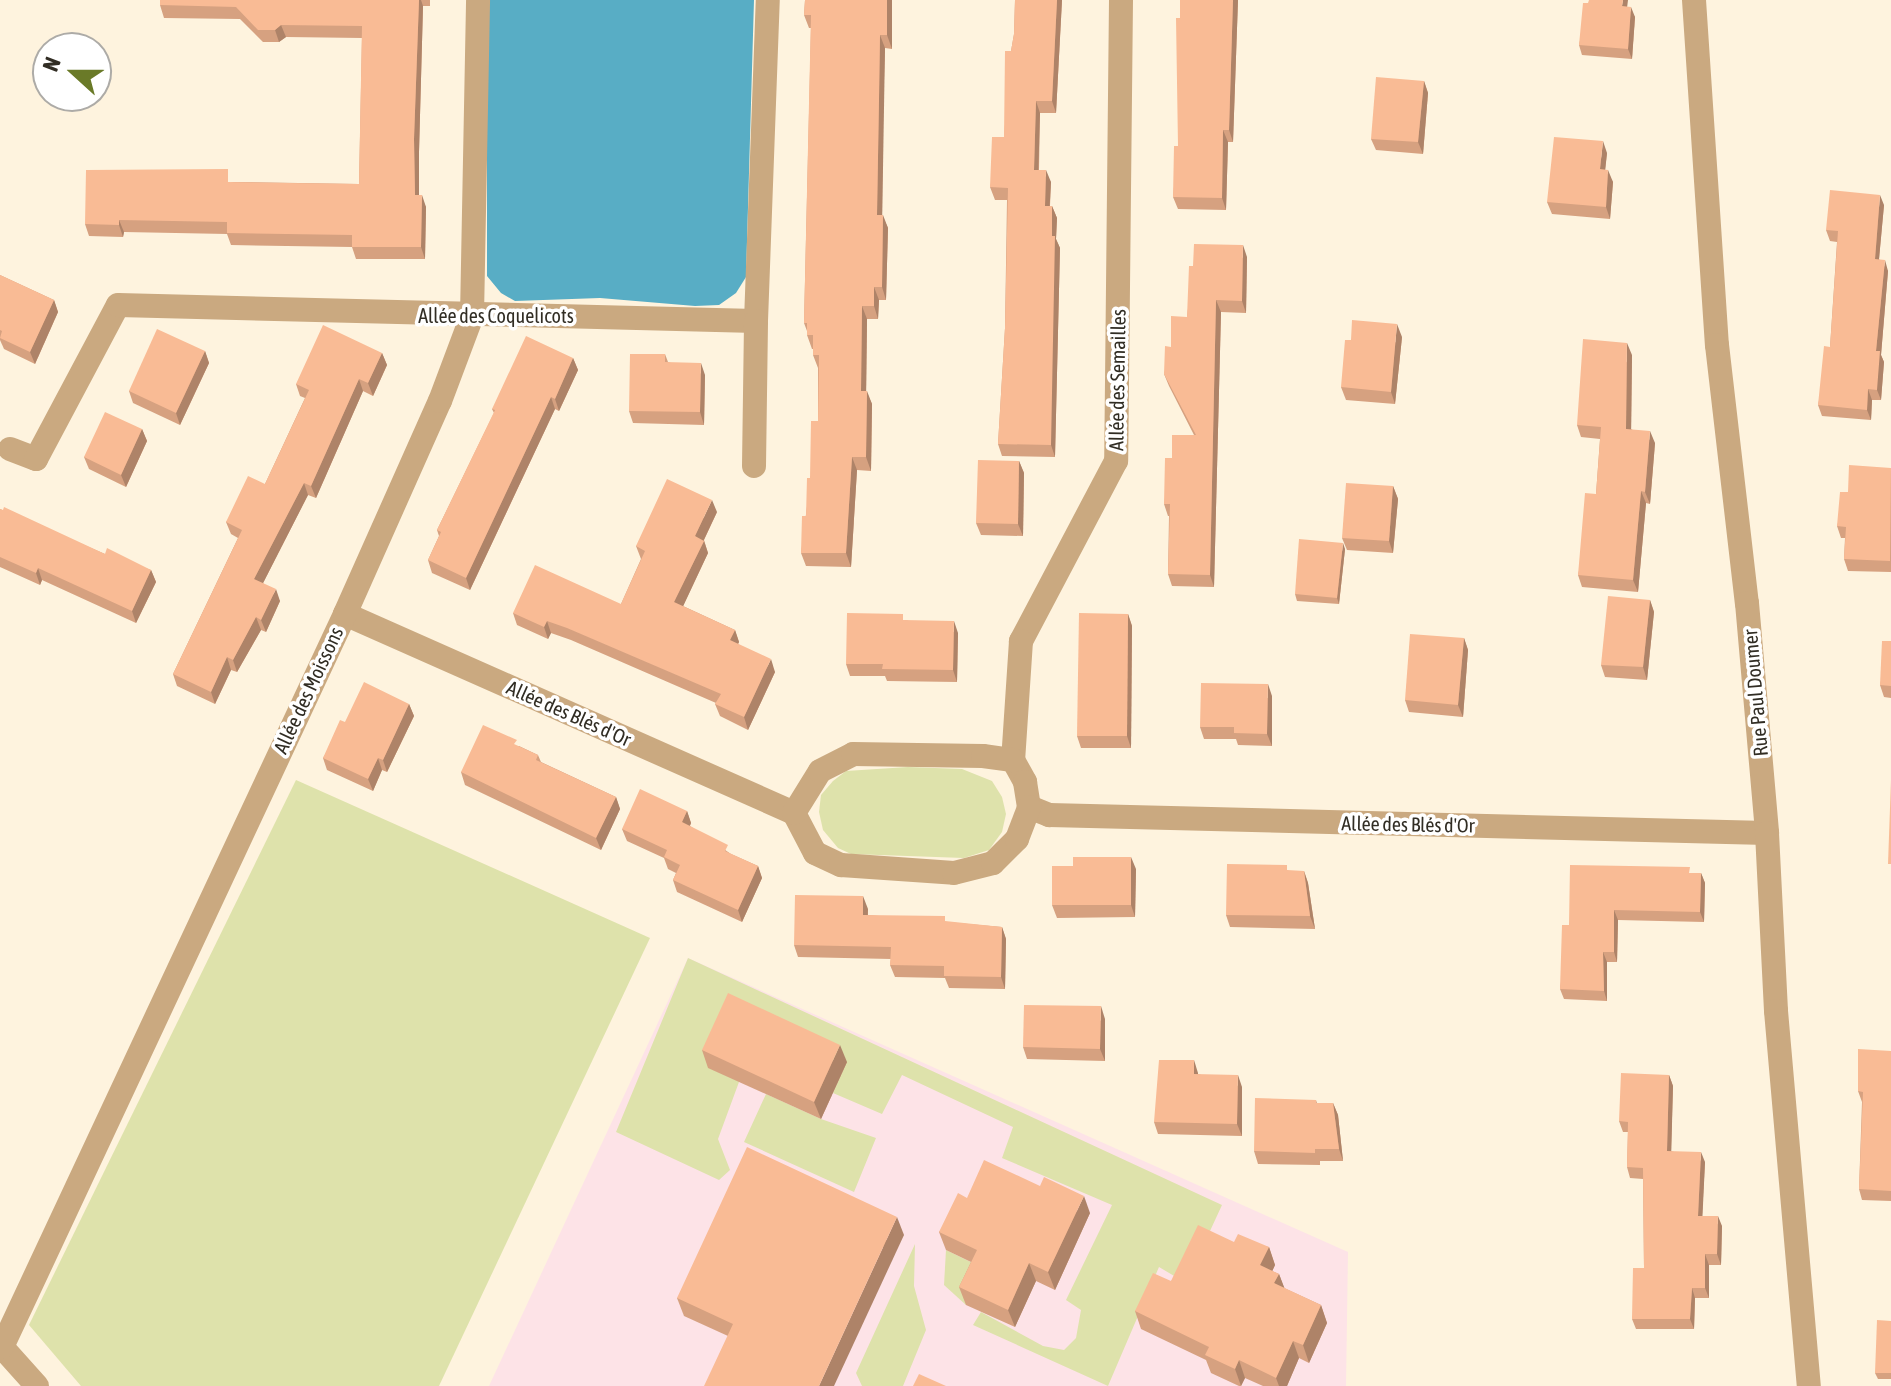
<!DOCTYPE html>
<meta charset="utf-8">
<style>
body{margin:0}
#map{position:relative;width:1891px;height:1386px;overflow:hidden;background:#fef3de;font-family:"Asap Condensed",sans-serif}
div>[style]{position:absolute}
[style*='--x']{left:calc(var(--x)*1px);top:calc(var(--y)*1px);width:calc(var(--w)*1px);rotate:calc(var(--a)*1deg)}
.education>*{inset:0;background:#fde3e7}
.green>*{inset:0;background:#dee2ab}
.water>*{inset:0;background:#58adc5}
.minor>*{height:24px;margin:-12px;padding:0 12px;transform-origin:12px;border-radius:12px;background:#caa980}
.wall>*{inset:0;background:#d6a180}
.shaded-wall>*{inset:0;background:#ae8368}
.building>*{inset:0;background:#f9bb95}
span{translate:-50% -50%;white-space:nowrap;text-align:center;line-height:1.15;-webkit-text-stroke:7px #fff;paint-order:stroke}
.street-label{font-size:20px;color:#312d24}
.north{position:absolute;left:32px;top:32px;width:80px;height:80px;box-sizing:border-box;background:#fff;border:2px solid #adaba7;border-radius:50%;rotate:291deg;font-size:22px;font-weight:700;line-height:32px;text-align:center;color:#312d24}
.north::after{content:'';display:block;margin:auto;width:28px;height:36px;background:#6a7a28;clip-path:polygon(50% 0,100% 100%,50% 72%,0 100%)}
</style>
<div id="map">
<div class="education">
<i style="clip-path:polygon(688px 958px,1348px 1252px,1346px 1386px,489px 1386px)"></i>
</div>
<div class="green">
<i style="clip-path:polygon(908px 767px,962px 769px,992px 781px,1002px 797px,1006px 814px,1002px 832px,989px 850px,964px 858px,851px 854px,838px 848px,823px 830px,819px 812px,821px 795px,833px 781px,846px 771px)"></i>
<i style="clip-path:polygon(296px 780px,650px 938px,439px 1386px,81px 1386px,29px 1325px)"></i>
<i style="clip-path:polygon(688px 958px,1222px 1205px,1186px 1283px,1159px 1267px,1108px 1386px,973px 1325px,981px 1312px,1043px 1346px,1064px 1350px,1076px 1338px,1081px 1310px,1066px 1300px,1112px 1205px,1002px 1158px,1013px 1127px,902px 1075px,882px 1114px,833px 1093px,846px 1063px,739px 1082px,718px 1139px,730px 1170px,719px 1180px,616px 1132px)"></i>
<i style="clip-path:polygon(766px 1094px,821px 1119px,876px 1138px,854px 1192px,744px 1142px)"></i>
<i style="clip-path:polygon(915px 1244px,914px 1286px,926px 1330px,903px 1386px,862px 1386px,856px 1373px)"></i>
<i style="clip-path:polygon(946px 1250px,983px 1268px,966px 1305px,944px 1285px)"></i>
</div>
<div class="water">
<i style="clip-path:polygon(487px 0,754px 0,746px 277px,736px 293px,719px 305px,695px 306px,600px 298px,515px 301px,501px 293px,487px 276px)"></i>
</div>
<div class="minor">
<i style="--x:1121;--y:0;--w:461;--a:90.6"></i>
<i style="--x:1116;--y:461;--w:204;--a:117.8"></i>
<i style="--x:1021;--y:641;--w:119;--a:93.8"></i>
<i style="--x:1013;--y:760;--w:25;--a:61"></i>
<i style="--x:1025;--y:782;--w:25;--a:81"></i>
<i style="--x:1029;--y:807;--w:22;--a:22"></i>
<i style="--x:1049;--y:815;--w:718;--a:1.44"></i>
<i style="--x:1694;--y:0;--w:346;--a:86.2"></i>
<i style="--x:1717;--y:345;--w:260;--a:83.4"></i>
<i style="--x:1747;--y:603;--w:231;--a:85"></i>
<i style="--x:1767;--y:833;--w:178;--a:87.1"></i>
<i style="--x:1776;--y:1011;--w:376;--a:85"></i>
<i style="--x:10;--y:449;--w:28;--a:21"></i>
<i style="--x:36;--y:459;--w:174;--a:-62"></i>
<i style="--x:118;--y:305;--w:638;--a:1.44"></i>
<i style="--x:756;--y:321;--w:321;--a:-87.9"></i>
<i style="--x:754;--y:466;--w:145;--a:-89.2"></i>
<i style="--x:345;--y:614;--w:491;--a:23.9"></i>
<i style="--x:794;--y:813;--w:45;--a:62.3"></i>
<i style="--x:815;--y:853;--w:29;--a:25"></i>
<i style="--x:841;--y:865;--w:113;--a:4"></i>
<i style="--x:954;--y:873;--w:40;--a:-14.4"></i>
<i style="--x:993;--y:863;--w:34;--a:-45"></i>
<i style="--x:1017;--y:839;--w:34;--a:-69"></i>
<i style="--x:794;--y:813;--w:49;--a:-58.2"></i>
<i style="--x:820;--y:771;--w:37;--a:-27"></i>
<i style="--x:853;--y:754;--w:130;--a:0.9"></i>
<i style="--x:983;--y:756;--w:30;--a:8"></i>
<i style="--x:37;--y:1386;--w:52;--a:-131.9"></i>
<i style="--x:2;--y:1347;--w:809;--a:-64.92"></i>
<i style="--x:345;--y:614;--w:233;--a:-66"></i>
<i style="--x:440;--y:401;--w:91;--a:-69.4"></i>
<i style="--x:472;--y:316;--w:316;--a:-88.9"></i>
</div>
<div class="wall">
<i style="clip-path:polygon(160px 0,430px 0,430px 6px,423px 6px,419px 152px,419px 195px,426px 207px,425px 259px,356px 259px,352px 247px,231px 245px,227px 234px,124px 232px,123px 237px,89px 236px,85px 224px,233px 182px,359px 184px,362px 38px,286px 37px,279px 42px,263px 42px,240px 19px,164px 18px,160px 5px)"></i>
<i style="clip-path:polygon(805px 0,892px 0,892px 49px,885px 48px,883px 114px,882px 215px,888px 228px,886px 300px,879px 300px,878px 319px,867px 319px,866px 391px,872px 404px,871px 471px,857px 470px,851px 567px,806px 566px,801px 553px,818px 421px,818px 368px,813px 355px,813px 349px,812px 349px,807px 335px,807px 331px,804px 323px,811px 28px,809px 28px,804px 15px)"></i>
<i style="clip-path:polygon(1015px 0,1062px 0,1056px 113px,1040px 113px,1039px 170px,1051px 182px,1050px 206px,1052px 206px,1057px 218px,1056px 239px,1060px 248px,1055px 457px,1002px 456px,998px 444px,1005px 328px,1007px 200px,995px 200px,990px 187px,1004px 137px,1011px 51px,1014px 34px)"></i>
<i style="clip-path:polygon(1238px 0,1233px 142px,1228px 142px,1226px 210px,1178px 209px,1173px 197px,1178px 146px,1180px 18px)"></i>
<i style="clip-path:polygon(1588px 3px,1627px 7px,1635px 17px,1632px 59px,1582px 55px,1579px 45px)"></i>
<i style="clip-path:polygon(1424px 81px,1428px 93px,1423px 154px,1376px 150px,1371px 139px)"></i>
<i style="clip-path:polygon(1607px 153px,1605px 170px,1613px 182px,1610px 219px,1552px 214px,1547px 202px)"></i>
<i style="clip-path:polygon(1884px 205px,1879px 259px,1888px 271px,1881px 355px,1884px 362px,1881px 400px,1872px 400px,1871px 420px,1822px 416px,1818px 405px,1830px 347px,1837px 242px,1830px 241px,1826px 230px)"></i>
<i style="clip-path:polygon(1247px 257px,1246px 313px,1221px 312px,1214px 587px,1172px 586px,1168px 574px,1169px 516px,1168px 516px,1164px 504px,1172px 458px,1194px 435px,1169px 386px,1164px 374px,1171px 347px,1187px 317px,1193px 266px)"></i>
<i style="clip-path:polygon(0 275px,54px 300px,58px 312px,35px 364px,4px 349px,0 340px)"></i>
<i style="clip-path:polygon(1402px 337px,1395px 404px,1346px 400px,1341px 387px)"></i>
<i style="clip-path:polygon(205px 351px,209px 363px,180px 425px,133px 403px,129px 391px)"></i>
<i style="clip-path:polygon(382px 353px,387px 365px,373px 396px,363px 391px,316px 498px,308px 495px,263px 583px,280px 601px,266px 632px,261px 630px,237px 672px,231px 670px,215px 704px,177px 686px,173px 674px,238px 538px,231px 534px,226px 522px,265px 484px,305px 398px,300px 396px,296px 384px)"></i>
<i style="clip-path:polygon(665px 354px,668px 362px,705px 375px,704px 425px,633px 423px,629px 411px)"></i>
<i style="clip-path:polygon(1632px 355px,1631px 429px,1655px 443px,1650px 504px,1646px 503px,1638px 592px,1582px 587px,1578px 575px,1596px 494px,1600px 439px,1581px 437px,1577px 425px)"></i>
<i style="clip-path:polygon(573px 358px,578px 370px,559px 411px,555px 409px,470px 590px,432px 573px,428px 560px,439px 536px,437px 530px,494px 413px,492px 409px)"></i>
<i style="clip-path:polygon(142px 429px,147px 441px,126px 487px,89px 469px,84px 457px)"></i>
<i style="clip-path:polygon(1019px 461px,1024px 473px,1023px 536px,981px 535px,976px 523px)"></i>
<i style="clip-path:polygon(1891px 468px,1891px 572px,1848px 571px,1844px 559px,1845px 538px,1841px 538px,1837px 526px,1848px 492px)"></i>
<i style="clip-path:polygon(1393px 486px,1398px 499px,1393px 553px,1347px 550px,1342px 538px)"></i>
<i style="clip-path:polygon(0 509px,105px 554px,151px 570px,156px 582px,136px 623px,42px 580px,40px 585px,0 567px)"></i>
<i style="clip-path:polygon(717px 512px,704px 540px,708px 553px,683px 606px,735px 630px,739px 642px,738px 644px,775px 672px,748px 730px,720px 716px,715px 704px,716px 703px,571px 640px,551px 633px,548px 639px,517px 625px,513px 613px,621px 604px,641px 559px,636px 546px)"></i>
<i style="clip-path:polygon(1345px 549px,1339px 604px,1297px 601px,1295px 594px)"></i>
<i style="clip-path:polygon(1650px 600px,1654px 612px,1647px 680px,1605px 677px,1601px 665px)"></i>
<i style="clip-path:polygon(1128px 614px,1132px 626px,1131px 748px,1081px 748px,1077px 736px)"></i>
<i style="clip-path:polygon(905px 620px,958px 633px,957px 682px,887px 681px,885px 676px,850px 676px,846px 664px)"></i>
<i style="clip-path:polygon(1464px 638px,1468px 650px,1463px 717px,1409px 712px,1405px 700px)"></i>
<i style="clip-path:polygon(1891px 641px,1891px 698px,1884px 697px,1880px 685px)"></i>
<i style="clip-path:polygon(1272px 696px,1272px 746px,1238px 745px,1236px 739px,1204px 739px,1200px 727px)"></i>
<i style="clip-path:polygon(409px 704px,414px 716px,387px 772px,382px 770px,373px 791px,327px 770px,323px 758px,345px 722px)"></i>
<i style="clip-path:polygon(519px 746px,538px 755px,541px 762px,616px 797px,620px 809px,601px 850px,465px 785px,461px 772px)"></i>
<i style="clip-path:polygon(687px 811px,691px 823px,690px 826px,731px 854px,758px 866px,762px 878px,742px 922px,677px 892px,673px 880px,676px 873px,668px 869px,664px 858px,627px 841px,622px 829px)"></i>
<i style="clip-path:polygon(1136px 869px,1135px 917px,1057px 918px,1052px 905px)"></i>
<i style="clip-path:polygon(1304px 871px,1308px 883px,1315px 929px,1230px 927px,1226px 915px)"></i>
<i style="clip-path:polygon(1692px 873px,1701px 873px,1705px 883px,1704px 922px,1618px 920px,1617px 962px,1607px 962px,1607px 1001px,1564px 999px,1560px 989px,1569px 925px)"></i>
<i style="clip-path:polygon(868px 909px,868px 915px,1002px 927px,1006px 939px,1005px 989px,949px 988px,945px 978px,895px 977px,890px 965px,891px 959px,798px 957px,794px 945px)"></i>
<i style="clip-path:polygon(1105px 1019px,1105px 1061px,1027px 1059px,1023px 1047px)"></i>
<i style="clip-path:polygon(702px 1050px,847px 1062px,821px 1119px,708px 1068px)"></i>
<i style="clip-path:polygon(1891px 1051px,1891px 1201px,1862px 1200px,1859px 1189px,1862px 1102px,1858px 1091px)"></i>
<i style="clip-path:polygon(1198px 1073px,1198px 1074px,1242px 1087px,1242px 1136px,1158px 1134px,1154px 1122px)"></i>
<i style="clip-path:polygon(1669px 1075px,1673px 1086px,1671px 1151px,1705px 1162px,1702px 1216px,1722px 1226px,1721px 1265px,1709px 1265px,1709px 1298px,1695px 1298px,1694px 1329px,1636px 1329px,1632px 1319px,1644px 1268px,1643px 1179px,1630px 1178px,1627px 1167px,1628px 1132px,1623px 1132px,1619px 1121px)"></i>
<i style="clip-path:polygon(1316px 1100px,1317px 1103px,1333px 1103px,1338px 1115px,1343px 1161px,1320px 1161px,1320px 1165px,1258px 1164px,1254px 1151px)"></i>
<i style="clip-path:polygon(967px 1198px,1090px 1213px,1055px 1290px,1036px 1281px,1015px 1327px,966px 1305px,959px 1287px,971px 1262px,946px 1250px,939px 1232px)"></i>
<i style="clip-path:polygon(904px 1235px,728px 1336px,684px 1316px,677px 1298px)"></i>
<i style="clip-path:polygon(1234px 1242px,1269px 1247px,1275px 1265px,1272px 1271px,1279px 1274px,1284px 1288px,1321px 1305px,1327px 1323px,1309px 1363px,1299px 1358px,1287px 1386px,1263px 1386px,1245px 1378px,1241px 1386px,1239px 1386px,1211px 1373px,1206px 1360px,1141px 1329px,1135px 1311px,1171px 1281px)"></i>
<i style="clip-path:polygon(1891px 1321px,1891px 1379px,1878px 1379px,1875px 1373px)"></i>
</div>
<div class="shaded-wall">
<i style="clip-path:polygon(419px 0,421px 0,423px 6px,419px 152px,419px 207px,415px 195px,414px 139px)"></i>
<i style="clip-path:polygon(887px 0,892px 0,892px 49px,887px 35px)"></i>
<i style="clip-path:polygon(1057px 0,1062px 0,1056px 113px,1052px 101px)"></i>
<i style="clip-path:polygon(1233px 0,1238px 0,1233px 142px,1229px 130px)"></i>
<i style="clip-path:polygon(1623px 0,1628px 0,1626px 16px,1622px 6px)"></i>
<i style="clip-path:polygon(1631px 7px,1635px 17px,1632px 59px,1628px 49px)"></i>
<i style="clip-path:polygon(281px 25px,286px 37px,279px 42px,275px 30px)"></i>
<i style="clip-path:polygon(880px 35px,885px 48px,882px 228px,877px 215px)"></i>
<i style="clip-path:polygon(1424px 81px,1428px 93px,1423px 154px,1418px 142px)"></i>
<i style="clip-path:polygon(1036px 101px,1040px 113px,1038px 182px,1034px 170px)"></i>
<i style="clip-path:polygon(1223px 130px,1228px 142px,1226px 210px,1222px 198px)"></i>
<i style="clip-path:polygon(1603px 141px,1607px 153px,1604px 181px,1600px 169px)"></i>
<i style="clip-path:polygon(1046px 170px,1051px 182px,1049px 218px,1045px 206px)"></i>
<i style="clip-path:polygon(1608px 170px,1613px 182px,1610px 219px,1606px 207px)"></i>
<i style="clip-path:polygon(422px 195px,426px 207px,425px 259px,421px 247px)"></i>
<i style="clip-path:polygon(1880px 195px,1884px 205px,1878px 270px,1875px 259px)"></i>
<i style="clip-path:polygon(1052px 206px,1057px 218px,1056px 239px,1060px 248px,1055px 457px,1051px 445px)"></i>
<i style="clip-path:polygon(883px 215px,888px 228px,886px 300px,882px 287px)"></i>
<i style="clip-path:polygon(119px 220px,124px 232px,123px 237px,119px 225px)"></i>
<i style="clip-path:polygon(1243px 245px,1247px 257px,1246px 313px,1242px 301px)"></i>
<i style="clip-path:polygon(1885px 260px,1888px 271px,1881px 355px,1884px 362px,1881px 400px,1877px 390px,1876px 351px)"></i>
<i style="clip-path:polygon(874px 287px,879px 300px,878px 319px,874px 306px)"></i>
<i style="clip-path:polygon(54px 300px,58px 312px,35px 364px,30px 352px)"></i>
<i style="clip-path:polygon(1216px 300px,1221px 312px,1214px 587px,1210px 575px)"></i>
<i style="clip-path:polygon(862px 306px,867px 319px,866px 404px,861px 391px)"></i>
<i style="clip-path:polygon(1397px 324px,1402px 337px,1395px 404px,1391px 392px)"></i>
<i style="clip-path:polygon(1627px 343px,1632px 355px,1631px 441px,1626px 429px)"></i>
<i style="clip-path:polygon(205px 351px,209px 363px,180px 425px,176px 413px)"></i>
<i style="clip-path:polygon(382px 353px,387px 365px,373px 396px,368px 383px)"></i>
<i style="clip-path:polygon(573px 358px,578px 370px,559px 411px,555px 399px)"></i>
<i style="clip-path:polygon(701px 363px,705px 375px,704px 425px,700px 412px)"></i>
<i style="clip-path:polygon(359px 379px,363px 391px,316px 498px,311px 486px)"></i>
<i style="clip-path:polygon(1868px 389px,1872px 400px,1871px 420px,1867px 410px)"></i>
<i style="clip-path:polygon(867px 391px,872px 404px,871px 471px,866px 457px)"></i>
<i style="clip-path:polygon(551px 397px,555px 409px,470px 590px,466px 578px)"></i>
<i style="clip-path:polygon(142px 429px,147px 441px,126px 487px,121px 475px)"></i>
<i style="clip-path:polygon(1650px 431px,1655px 443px,1650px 504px,1645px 492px)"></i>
<i style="clip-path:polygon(852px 457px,857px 470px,851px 567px,846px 553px)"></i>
<i style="clip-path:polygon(1019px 461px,1024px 473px,1023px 536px,1018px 524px)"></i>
<i style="clip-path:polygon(304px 483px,308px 495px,259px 591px,254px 579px)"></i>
<i style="clip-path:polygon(1393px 486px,1398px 499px,1393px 553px,1389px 541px)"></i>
<i style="clip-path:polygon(1641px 491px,1646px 503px,1638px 592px,1633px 580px)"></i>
<i style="clip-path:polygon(712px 500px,717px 512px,700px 548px,695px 536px)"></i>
<i style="clip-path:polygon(704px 541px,708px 553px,679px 615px,674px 602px)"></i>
<i style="clip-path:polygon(1343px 543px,1345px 549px,1339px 604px,1337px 598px)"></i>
<i style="clip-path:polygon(38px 568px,42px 580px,40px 585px,36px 573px)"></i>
<i style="clip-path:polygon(151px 570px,156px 582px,136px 623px,132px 611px)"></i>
<i style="clip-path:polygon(276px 589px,280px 601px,266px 632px,261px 620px)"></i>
<i style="clip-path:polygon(1650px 600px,1654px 612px,1647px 680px,1643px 667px)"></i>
<i style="clip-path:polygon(1128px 614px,1132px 626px,1131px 748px,1127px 736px)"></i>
<i style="clip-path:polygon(256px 617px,261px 630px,237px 672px,233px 660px)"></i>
<i style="clip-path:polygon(547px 621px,551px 633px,548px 639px,544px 627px)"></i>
<i style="clip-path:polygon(954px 621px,958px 633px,957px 682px,953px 670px)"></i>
<i style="clip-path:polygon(735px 630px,739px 642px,734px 652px,730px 640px)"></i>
<i style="clip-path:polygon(1464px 638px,1468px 650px,1463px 717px,1458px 705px)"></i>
<i style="clip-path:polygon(227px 657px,231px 670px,215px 704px,211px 692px)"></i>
<i style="clip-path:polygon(771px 659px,775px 672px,748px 730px,744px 717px)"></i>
<i style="clip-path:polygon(1268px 684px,1272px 696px,1272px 746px,1267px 734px)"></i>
<i style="clip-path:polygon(409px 704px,414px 716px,387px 772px,383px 760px)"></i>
<i style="clip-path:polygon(378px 758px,382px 770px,373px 791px,368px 779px)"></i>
<i style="clip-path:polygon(616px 797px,620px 809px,601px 850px,596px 838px)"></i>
<i style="clip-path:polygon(687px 811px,691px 823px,686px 834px,682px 822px)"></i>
<i style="clip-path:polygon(1131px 857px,1136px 869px,1135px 917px,1131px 905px)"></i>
<i style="clip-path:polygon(758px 866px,762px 878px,742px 922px,738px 910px)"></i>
<i style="clip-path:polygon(1304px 871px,1308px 883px,1315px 929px,1310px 916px)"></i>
<i style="clip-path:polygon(1701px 873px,1705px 883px,1704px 922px,1700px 912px)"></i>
<i style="clip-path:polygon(863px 896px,868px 909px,867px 927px,863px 915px)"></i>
<i style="clip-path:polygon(1614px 910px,1618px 920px,1617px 962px,1614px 952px)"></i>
<i style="clip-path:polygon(1002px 927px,1006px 939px,1005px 989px,1001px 977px)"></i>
<i style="clip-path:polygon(1603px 952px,1607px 962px,1607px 1001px,1604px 991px)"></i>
<i style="clip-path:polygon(1101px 1006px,1105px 1019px,1105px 1061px,1100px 1049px)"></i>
<i style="clip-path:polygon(840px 1045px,847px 1062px,821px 1119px,814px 1102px)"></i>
<i style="clip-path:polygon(1194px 1060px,1198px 1073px,1198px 1086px,1194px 1074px)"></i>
<i style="clip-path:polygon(1238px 1075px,1242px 1087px,1242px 1136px,1237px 1124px)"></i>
<i style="clip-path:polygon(1669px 1075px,1673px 1086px,1671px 1161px,1667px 1151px)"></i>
<i style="clip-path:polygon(1333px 1103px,1338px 1115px,1343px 1161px,1339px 1149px)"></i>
<i style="clip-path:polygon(1701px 1152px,1705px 1162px,1702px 1226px,1698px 1216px)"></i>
<i style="clip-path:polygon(1084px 1196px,1090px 1213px,1055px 1290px,1048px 1272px)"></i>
<i style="clip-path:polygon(1718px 1216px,1722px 1226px,1721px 1265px,1717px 1254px)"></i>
<i style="clip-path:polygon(897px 1217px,904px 1235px,834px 1386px,819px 1386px)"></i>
<i style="clip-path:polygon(1269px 1247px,1275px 1265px,1267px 1283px,1260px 1265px)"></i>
<i style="clip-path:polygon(1705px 1254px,1709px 1265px,1709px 1298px,1705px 1288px)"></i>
<i style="clip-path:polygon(1029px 1263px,1036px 1281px,1015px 1327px,1008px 1310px)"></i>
<i style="clip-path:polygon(1279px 1274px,1286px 1292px,1274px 1283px)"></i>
<i style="clip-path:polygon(1692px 1288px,1695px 1298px,1694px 1329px,1690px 1319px)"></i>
<i style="clip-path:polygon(1321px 1305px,1327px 1323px,1309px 1363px,1303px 1345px)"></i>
<i style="clip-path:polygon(1293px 1341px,1299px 1358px,1287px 1386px,1279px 1386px,1276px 1378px)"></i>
<i style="clip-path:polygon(1239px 1360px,1245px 1378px,1241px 1386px,1235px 1369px)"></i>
</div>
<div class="building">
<i style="clip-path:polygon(160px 0,419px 0,414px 139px,415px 195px,422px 195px,421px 247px,352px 247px,352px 235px,227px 233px,227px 222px,119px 220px,119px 225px,85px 224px,86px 170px,228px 169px,228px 182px,359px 184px,362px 26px,281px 25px,275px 30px,258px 30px,236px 7px,160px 5px)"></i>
<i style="clip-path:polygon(805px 0,887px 0,887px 35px,880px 35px,879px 100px,877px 215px,883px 215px,882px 287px,874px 287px,874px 306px,862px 306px,861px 391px,867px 391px,866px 457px,852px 457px,846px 553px,801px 553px,802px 516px,806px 516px,807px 478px,810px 478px,811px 421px,818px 421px,819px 355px,813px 355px,813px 335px,807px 335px,807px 323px,804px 323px,811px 15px,804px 15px)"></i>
<i style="clip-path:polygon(1015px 0,1057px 0,1052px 101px,1036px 101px,1034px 170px,1046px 170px,1045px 206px,1052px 206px,1052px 236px,1055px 236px,1051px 445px,998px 444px,1005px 328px,1008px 188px,990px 187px,992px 137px,1004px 137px,1005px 51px,1011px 51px,1014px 34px)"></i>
<i style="clip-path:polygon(1180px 0,1233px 0,1229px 130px,1223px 130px,1222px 198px,1173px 197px,1174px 146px,1178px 146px,1176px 18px,1180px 18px)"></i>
<i style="clip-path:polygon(1589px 0,1623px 0,1622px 6px,1631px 7px,1628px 49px,1579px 45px,1583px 3px,1588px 3px)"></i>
<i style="clip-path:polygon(1376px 77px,1424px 81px,1418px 142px,1371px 139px)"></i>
<i style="clip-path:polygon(1554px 137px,1603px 141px,1600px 169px,1608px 170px,1606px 207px,1547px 202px)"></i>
<i style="clip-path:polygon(1830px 190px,1880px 195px,1875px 259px,1885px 260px,1876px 351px,1880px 351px,1877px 390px,1868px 389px,1867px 410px,1818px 405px,1824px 346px,1830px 347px,1838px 231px,1826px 230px)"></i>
<i style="clip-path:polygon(1194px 244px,1243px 245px,1242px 301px,1216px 300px,1210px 575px,1168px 574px,1170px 504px,1164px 504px,1165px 458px,1172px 458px,1172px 435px,1196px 435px,1164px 374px,1165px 346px,1171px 347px,1171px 316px,1187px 317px,1189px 266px,1193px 266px)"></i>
<i style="clip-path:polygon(0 275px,54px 300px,30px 352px,0 338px,2px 331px,0 330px)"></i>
<i style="clip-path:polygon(1352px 320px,1397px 324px,1391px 392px,1341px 387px,1345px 340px,1351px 340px)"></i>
<i style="clip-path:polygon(323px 325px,382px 353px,368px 383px,359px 379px,311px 486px,304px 483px,254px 579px,276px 589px,261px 620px,256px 617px,233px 660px,227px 657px,211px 692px,173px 674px,242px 530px,226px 522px,248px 476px,265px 484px,309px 390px,296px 384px)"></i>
<i style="clip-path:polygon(157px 329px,205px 351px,176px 413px,129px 391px)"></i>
<i style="clip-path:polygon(526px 336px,573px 358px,555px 399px,551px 397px,466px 578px,428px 560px,441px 532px,437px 530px,495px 410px,492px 409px)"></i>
<i style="clip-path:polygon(1583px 339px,1627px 343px,1626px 429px,1615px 428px,1650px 431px,1645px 492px,1641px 491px,1633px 580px,1578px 575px,1585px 493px,1596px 494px,1601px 427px,1577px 425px)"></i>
<i style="clip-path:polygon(630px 354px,665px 354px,665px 362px,701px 363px,700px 412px,629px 411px)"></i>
<i style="clip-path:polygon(105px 412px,142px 429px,121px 475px,84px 457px)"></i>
<i style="clip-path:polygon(978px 460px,1019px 461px,1018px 524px,976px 523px)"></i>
<i style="clip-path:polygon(1849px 465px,1891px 468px,1890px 561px,1844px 559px,1846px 527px,1837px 526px,1840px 492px,1848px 492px)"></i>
<i style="clip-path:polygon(667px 479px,712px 500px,695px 536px,704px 541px,674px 602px,735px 630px,730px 640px,771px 659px,744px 717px,715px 704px,721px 694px,567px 628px,547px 621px,544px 627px,513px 613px,535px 565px,621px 604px,645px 551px,636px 546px)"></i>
<i style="clip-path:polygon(1346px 483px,1393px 486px,1389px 541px,1342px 538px)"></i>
<i style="clip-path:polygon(4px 507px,105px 554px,107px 548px,151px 570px,132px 611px,38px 568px,36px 573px,0 557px,0 509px,3px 510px)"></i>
<i style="clip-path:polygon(1299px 539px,1343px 543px,1337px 598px,1295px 594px)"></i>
<i style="clip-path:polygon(1608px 596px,1650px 600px,1643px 667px,1601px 665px)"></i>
<i style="clip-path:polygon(847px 613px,903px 614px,903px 620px,954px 621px,953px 670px,882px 669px,883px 664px,846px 664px)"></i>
<i style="clip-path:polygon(1079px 613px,1128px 614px,1127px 736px,1077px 736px)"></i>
<i style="clip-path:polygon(1410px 634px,1464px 638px,1458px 705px,1405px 700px)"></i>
<i style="clip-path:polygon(1882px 641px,1891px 641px,1891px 686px,1880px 685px)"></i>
<i style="clip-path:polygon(364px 682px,409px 704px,383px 760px,378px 758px,368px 779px,323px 758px,340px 720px,345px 722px)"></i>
<i style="clip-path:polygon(1201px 683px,1268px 684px,1267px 734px,1234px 733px,1234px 727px,1200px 727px)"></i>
<i style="clip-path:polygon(483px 725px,517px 740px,514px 744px,538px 755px,536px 760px,616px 797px,596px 838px,461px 772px)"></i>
<i style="clip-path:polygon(1891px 780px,1891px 864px,1888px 864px)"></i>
<i style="clip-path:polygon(640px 789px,687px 811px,682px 822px,728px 845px,725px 851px,758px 866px,738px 910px,673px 880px,680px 865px,664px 857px,667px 850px,622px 829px)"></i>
<i style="clip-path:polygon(1073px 857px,1131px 857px,1131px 905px,1052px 905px,1052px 866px,1073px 866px)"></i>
<i style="clip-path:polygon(1227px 864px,1287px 865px,1287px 870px,1304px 871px,1310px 916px,1226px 915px)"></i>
<i style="clip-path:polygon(1570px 865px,1690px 867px,1689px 873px,1701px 873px,1700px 912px,1614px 910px,1614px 952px,1603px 952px,1604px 991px,1560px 989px,1562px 925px,1569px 925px)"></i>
<i style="clip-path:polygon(795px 895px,863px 896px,863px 915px,945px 916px,945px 921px,1002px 927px,1001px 977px,944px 976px,944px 966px,890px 965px,891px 947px,794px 945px)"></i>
<i style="clip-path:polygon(728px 993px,840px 1045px,814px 1102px,702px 1050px)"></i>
<i style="clip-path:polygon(1024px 1005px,1101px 1006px,1100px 1049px,1023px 1047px)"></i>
<i style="clip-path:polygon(1858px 1049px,1891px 1051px,1891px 1191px,1859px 1189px,1863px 1092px,1858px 1091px)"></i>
<i style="clip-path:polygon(1159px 1060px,1194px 1060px,1194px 1074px,1238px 1075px,1237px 1124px,1154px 1122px)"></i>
<i style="clip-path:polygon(1621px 1073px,1669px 1075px,1667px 1151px,1701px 1152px,1698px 1216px,1718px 1216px,1717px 1254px,1705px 1254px,1705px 1288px,1692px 1288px,1690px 1319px,1632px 1319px,1633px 1268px,1644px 1268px,1643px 1168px,1627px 1167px,1628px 1122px,1619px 1121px)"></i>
<i style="clip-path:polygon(1255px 1098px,1316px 1100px,1316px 1103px,1333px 1103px,1339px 1149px,1315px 1149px,1315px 1153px,1254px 1151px)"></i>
<i style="clip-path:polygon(747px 1147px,897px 1217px,819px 1386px,704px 1386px,733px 1324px,677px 1298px)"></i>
<i style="clip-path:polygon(984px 1160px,1040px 1186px,1044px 1177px,1084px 1196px,1048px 1272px,1029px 1263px,1008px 1310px,959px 1287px,977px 1250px,939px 1232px,958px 1193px,967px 1198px)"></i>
<i style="clip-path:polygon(1198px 1225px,1234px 1242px,1238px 1234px,1269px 1247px,1260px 1265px,1279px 1274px,1274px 1283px,1321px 1305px,1303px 1345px,1293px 1341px,1276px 1378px,1239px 1360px,1235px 1369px,1205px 1355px,1209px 1347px,1135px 1311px,1153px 1273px,1171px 1281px)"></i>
<i style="clip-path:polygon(1877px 1320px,1891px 1321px,1891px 1373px,1875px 1373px)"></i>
<i style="clip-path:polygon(919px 1374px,946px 1386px,913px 1386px)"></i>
</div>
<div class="street-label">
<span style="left:496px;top:315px">Allée des Coquelicots</span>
<span style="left:1117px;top:380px;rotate:-89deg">Allée des Semailles</span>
<span style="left:308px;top:690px;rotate:-65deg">Allée des Moissons</span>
<span style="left:1755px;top:693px;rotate:-95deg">Rue Paul Doumer</span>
<span style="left:569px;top:713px;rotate:24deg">Allée des Blés d'Or</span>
<span style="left:1408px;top:824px;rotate:1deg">Allée des Blés d'Or</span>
</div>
<div class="north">N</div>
</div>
